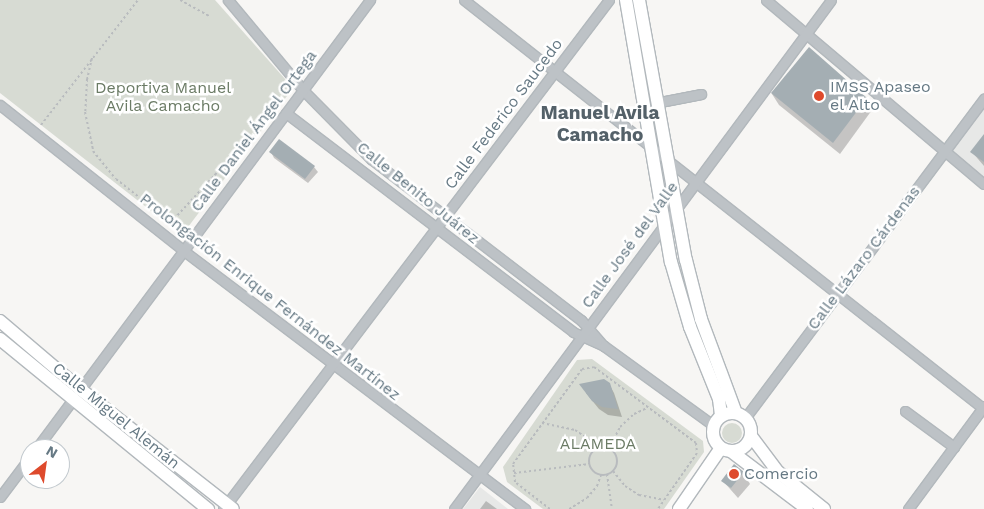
<!DOCTYPE html>
<meta charset="utf-8">
<style>
body{margin:0}
#map{position:relative;width:984px;height:509px;overflow:hidden;background:#f7f6f4;font-family:"Work Sans",sans-serif}
div>[style]{position:absolute}
[style*='--x']{left:calc(var(--x)*1px);top:calc(var(--y)*1px);width:calc(var(--w)*1px);rotate:calc(var(--a)*1deg)}
.built>*{inset:0;background:#e7e8e7}
.green>*{inset:0;background:#d7dbd3}
.round{border-radius:50%}
.shadow>*{inset:0;background:#0003}
.building>*{inset:0;background:#a4aeb3}
.path>*{height:2px;margin-top:-1px;transform-origin:0;background:repeating-linear-gradient(90deg,#b8bbbe 0 2.5px,transparent 0 5px)}
.path>.ring{margin:-1px;padding:0;box-sizing:content-box;background:none;border:2px solid #b8bbbe;border-radius:50%}
.roads{filter:drop-shadow(1px 0 #b2b8bc) drop-shadow(-1px 0 #b2b8bc) drop-shadow(0 1px #b2b8bc) drop-shadow(0 -1px #b2b8bc)}
.street>*{height:9px;margin:-4.5px;padding:0 4.5px;transform-origin:4.5px;border-radius:4.5px;background:#bdc2c6}
.secondary>*{height:12px;margin:-6px;padding:0 6px;transform-origin:6px;border-radius:6px;background:#fff}
.secondary>.ring{margin:-6px;padding:0;box-sizing:content-box;background:none;border:12px solid #fff;border-radius:50%}
.dots>*{width:14px;height:14px;translate:-50% -50%;box-sizing:border-box;border:2px solid #fff;border-radius:50%}
span{translate:-50% -50%;white-space:nowrap;text-align:center;line-height:1.15;-webkit-text-stroke:5px #fff;paint-order:stroke}
.poi-label{font-size:16px;color:#667984}
.left{translate:0 -50%;text-align:left}
.park-label{font-size:16px;color:#6b7b65}
.street-label{font-size:16px;color:#667984}
.quarter-label{font-size:19px;color:#546169;font-weight:700}
.north{position:absolute;left:20px;top:439px;width:50px;height:50px;box-sizing:border-box;background:#fff;border:1px solid #c2c9ce;border-radius:50%;rotate:30deg;font-size:14px;font-weight:700;line-height:20px;text-align:center;color:#667984}
.north::after{content:'';display:block;margin:auto;width:18px;height:22px;background:#de4a2c;clip-path:polygon(50% 0,100% 100%,50% 72%,0 100%)}
</style>
<div id="map">
<div class="built">
<i style="clip-path:polygon(984px 106px,984px 177px,951px 150px)"></i>
<i style="clip-path:polygon(480px 487px,508px 509px,463px 509px)"></i>
</div>
<div class="green">
<i style="clip-path:polygon(0 0,215px 0,293px 88px,182px 235px,0 93px)"></i>
<i style="clip-path:polygon(592px 359px,703px 441px,704px 452px,664px 509px,543px 509px,507px 482px,503px 467px,577px 360px)"></i>
<i class="round" style="left:722px;top:423px;width:20px;height:20px"></i>
</div>
<div class="shadow">
<i style="clip-path:polygon(772px 94px,866px 98px,872px 110px,840px 154px,779px 105px)"></i>
<i style="clip-path:polygon(984px 136px,984px 166px,972px 152px)"></i>
<i style="clip-path:polygon(280px 141px,314px 167px,318px 172px,308px 183px,274px 158px,271px 152px)"></i>
<i style="clip-path:polygon(609px 384px,614px 393px,622px 417px,608px 415px,599px 409px,586px 393px)"></i>
<i style="clip-path:polygon(743px 472px,750px 484px,738px 498px,723px 481px)"></i>
<i style="clip-path:polygon(486px 501px,497px 509px,480px 509px)"></i>
</div>
<div class="building">
<i style="clip-path:polygon(809px 47px,867px 98px,833px 143px,771px 93px)"></i>
<i style="clip-path:polygon(984px 134px,984px 162px,970px 152px)"></i>
<i style="clip-path:polygon(279px 139px,315px 166px,305px 179px,269px 152px)"></i>
<i style="clip-path:polygon(604px 379px,610px 383px,618px 409px,602px 407px,592px 401px,579px 384px)"></i>
<i style="clip-path:polygon(734px 464px,744px 472px,731px 488px,721px 481px)"></i>
</div>
<div class="path">
<i style="--x:180;--y:0;--w:33;--a:29"></i>
<i style="--x:92;--y:58;--w:22;--a:103"></i>
<i style="--x:87;--y:79;--w:33;--a:93"></i>
<i style="--x:85;--y:112;--w:40;--a:78"></i>
<i style="--x:93;--y:151;--w:36;--a:51"></i>
<i style="--x:116;--y:179;--w:53;--a:38.2"></i>
<i style="--x:158;--y:212;--w:17;--a:24"></i>
<i style="--x:174;--y:219;--w:93;--a:-47.2"></i>
<i style="--x:41;--y:125;--w:158;--a:-52.2"></i>
<i style="--x:542;--y:423;--w:34;--a:12"></i>
<i style="--x:575;--y:430;--w:30;--a:34"></i>
<i class="ring" style="left:589px;top:447px;width:26px;height:26px"></i>
<i style="--x:609;--y:448;--w:24;--a:-62"></i>
<i style="--x:620;--y:427;--w:19;--a:-43"></i>
<i style="--x:634;--y:414;--w:14;--a:-25"></i>
<i style="--x:613;--y:471;--w:19;--a:51"></i>
<i style="--x:625;--y:486;--w:17;--a:33"></i>
<i style="--x:639;--y:495;--w:25;--a:11"></i>
<i style="--x:514;--y:473;--w:76;--a:-6.8"></i>
<i style="--x:607;--y:474;--w:35;--a:82"></i>
<i style="--x:550;--y:509;--w:44;--a:-142.4"></i>
<i style="--x:515;--y:482;--w:18;--a:-96"></i>
<i style="--x:513;--y:464;--w:117;--a:-54"></i>
<i style="--x:582;--y:369;--w:12;--a:-9"></i>
<i style="--x:594;--y:367;--w:127;--a:36.7"></i>
<i style="--x:696;--y:443;--w:10;--a:84"></i>
<i style="--x:697;--y:453;--w:68;--a:124.9"></i>
<i style="--x:569;--y:509;--w:21;--a:-31"></i>
<i style="--x:587;--y:498;--w:16;--a:-50"></i>
<i style="--x:597;--y:486;--w:12;--a:-70"></i>
</div>
<div class="roads">
<div class="street">
<i style="--x:228;--y:0;--w:117;--a:50.2"></i>
<i style="--x:303;--y:90;--w:97;--a:45.4"></i>
<i style="--x:371;--y:159;--w:265;--a:37.5"></i>
<i style="--x:581;--y:320;--w:35;--a:49"></i>
<i style="--x:464;--y:0;--w:662;--a:38.19"></i>
<i style="--x:766;--y:0;--w:285;--a:40.2"></i>
<i style="--x:660;--y:102;--w:42;--a:-11"></i>
<i style="--x:0;--y:105;--w:235;--a:38.4"></i>
<i style="--x:184;--y:251;--w:428;--a:37.1"></i>
<i style="--x:286;--y:113;--w:361;--a:37.3"></i>
<i style="--x:573;--y:332;--w:34;--a:24"></i>
<i style="--x:604;--y:346;--w:136;--a:36"></i>
<i style="--x:905;--y:411;--w:61;--a:36.3"></i>
<i style="--x:745;--y:418;--w:399;--a:-53.2"></i>
<i style="--x:36;--y:449;--w:560;--a:-53.36"></i>
<i style="--x:0;--y:497;--w:50;--a:-53.1"></i>
<i style="--x:223;--y:509;--w:639;--a:-52.83"></i>
<i style="--x:454;--y:509;--w:633;--a:-53.47"></i>
<i style="--x:908;--y:509;--w:128;--a:-53.6"></i>
</div>
<div class="secondary">
<i style="--x:626;--y:0;--w:266;--a:80.3"></i>
<i style="--x:671;--y:262;--w:68;--a:73.7"></i>
<i style="--x:690;--y:327;--w:78;--a:68.1"></i>
<i style="--x:719;--y:399;--w:17;--a:83"></i>
<i style="--x:639;--y:0;--w:264;--a:79.8"></i>
<i style="--x:686;--y:260;--w:61;--a:75.7"></i>
<i style="--x:701;--y:319;--w:100;--a:69.6"></i>
<i style="--x:0;--y:321;--w:105;--a:40.4"></i>
<i style="--x:80;--y:389;--w:194;--a:38.1"></i>
<i style="--x:0;--y:339;--w:269;--a:39.3"></i>
<i class="ring" style="left:713px;top:413px;width:26px;height:26px"></i>
<i style="--x:751;--y:436;--w:45;--a:53.1"></i>
<i style="--x:778;--y:472;--w:59;--a:38.8"></i>
<i style="--x:732;--y:452;--w:94;--a:37.2"></i>
<i style="--x:679;--y:509;--w:74;--a:-55.5"></i>
</div>
</div>
<div class="dots">
<i style="left:819px;top:96px;background:#de4a2c"></i>
<i style="left:734px;top:474px;background:#de4a2c"></i>
</div>
<div class="poi-label">
<span class="left" style="left:830px;top:96px">IMSS Apaseo<br>el Alto</span>
<span class="left" style="left:744px;top:474px">Comercio</span>
</div>
<div class="park-label">
<span style="left:163px;top:97px">Deportiva Manuel<br>Avila Camacho</span>
<span style="left:598px;top:444px">ALAMEDA</span>
</div>
<div class="street-label">
<span style="left:504px;top:114px;rotate:-53deg">Calle Federico Saucedo</span>
<span style="left:254px;top:131px;rotate:-53deg">Calle Daniel Ángel Ortega</span>
<span style="left:418px;top:193px;rotate:39deg">Calle Benito Juárez</span>
<span style="left:630px;top:245px;rotate:-54deg">Calle José del Valle</span>
<span style="left:864px;top:258px;rotate:-53deg">Calle Lázaro Cárdenas</span>
<span style="left:270px;top:297px;rotate:38deg">Prolongación Enrique Fernández Martínez</span>
<span style="left:116px;top:416px;rotate:39deg">Calle Miguel Alemán</span>
</div>
<div class="quarter-label">
<span style="left:600px;top:124px">Manuel Avila<br>Camacho</span>
</div>
<div class="north">N</div>
</div>
